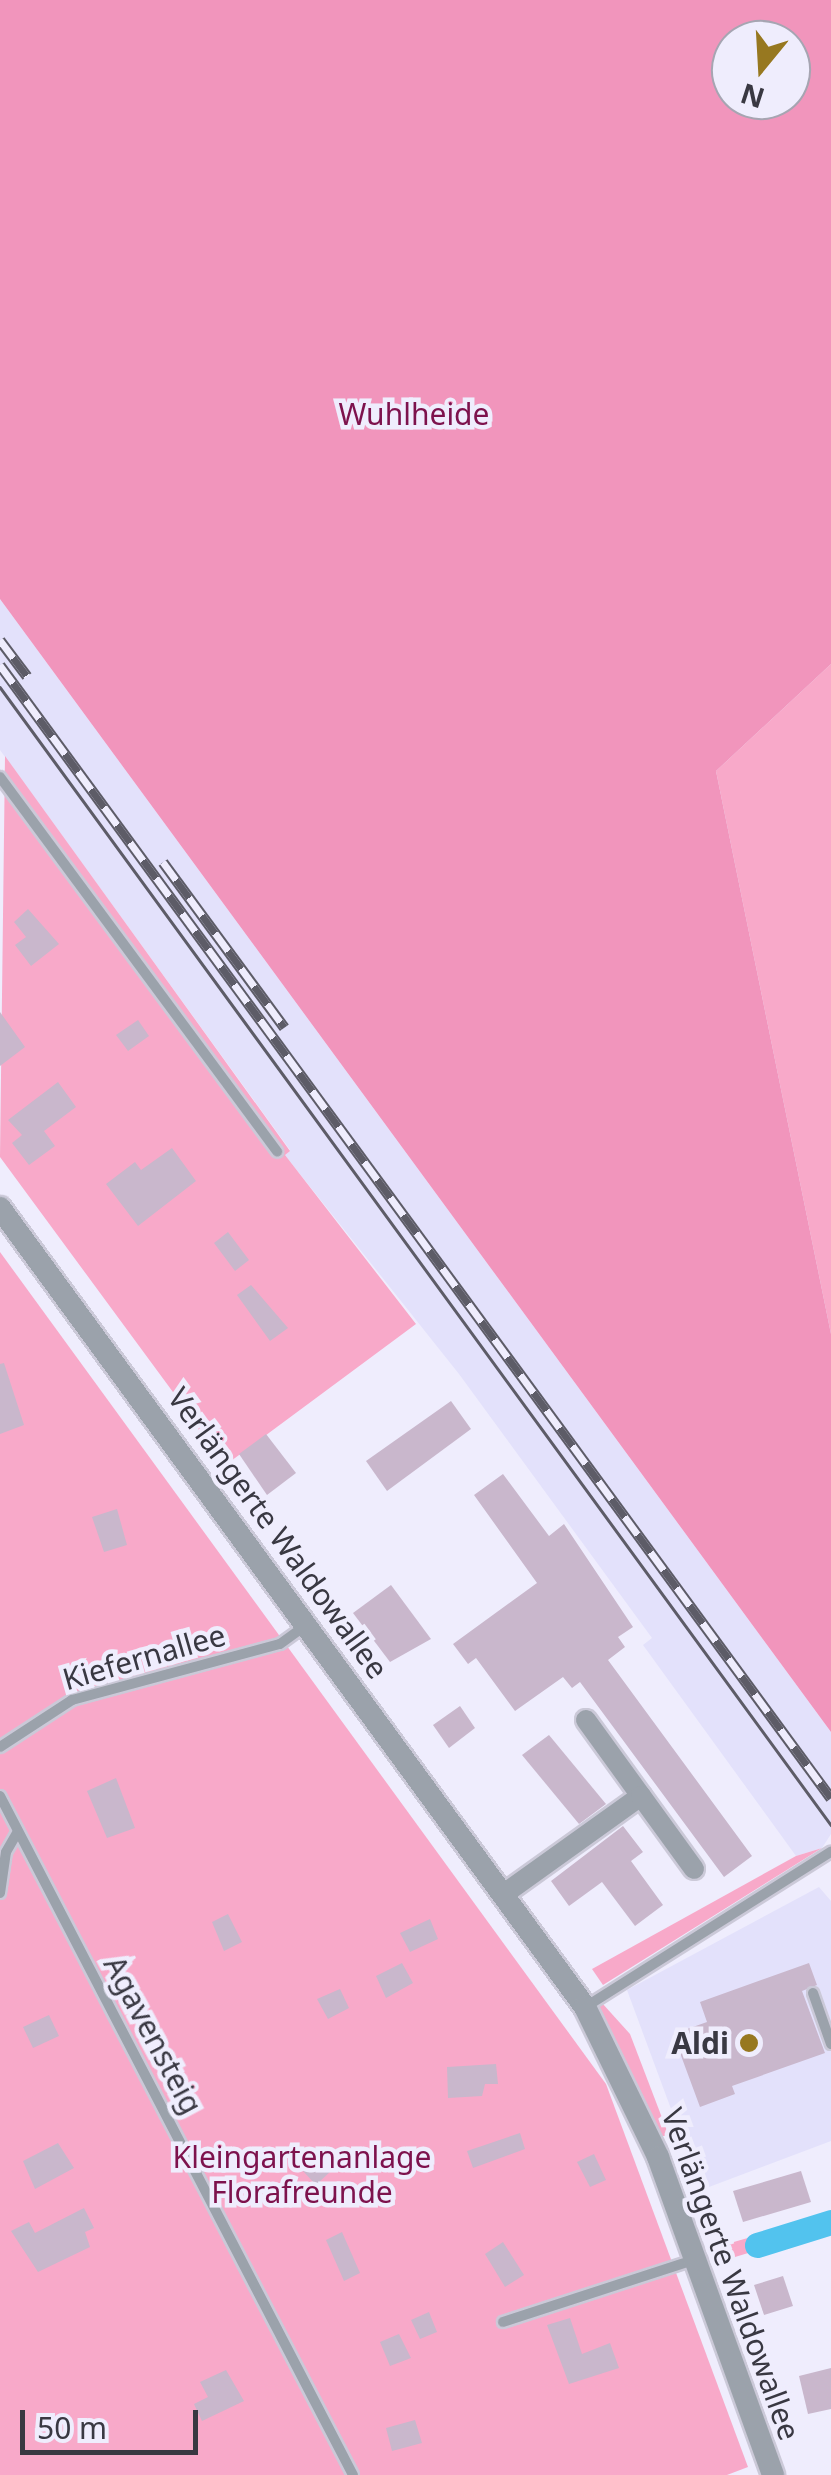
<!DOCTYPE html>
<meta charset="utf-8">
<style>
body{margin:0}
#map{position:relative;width:831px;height:2475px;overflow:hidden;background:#efedfd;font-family:"Noto Sans",sans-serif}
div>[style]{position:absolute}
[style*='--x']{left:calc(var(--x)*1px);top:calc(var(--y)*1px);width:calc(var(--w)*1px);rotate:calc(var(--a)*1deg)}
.built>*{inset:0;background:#e3e1fb}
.green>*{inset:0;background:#f8a9c9}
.forest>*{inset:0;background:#f195bc}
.canal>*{height:25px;margin:-12.5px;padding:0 12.5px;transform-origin:12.5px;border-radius:12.5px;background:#52c3ee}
.building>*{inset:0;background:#c9b7cc}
.roads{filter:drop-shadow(2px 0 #cbc9d8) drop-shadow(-2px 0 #cbc9d8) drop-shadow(0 2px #cbc9d8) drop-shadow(0 -2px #cbc9d8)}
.service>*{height:10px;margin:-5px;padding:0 5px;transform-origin:5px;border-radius:5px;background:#9ba2ab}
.minor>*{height:20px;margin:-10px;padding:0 10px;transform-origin:10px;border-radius:10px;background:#9ba2ab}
.tertiary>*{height:22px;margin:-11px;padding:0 11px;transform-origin:11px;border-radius:11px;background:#9ba2ab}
.tram>*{height:2.5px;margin:-1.25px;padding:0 1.25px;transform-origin:1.25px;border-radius:1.25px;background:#5d5c67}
.rail>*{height:11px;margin-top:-5.5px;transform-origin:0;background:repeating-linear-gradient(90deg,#efedfd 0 22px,#5d5c67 0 44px);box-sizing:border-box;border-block:2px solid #5d5c67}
.dots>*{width:28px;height:28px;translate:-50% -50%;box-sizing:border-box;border:5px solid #efedfd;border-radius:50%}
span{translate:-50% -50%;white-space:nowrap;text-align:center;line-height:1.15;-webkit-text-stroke:9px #efedfd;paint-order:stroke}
.park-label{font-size:30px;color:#7d124d}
.street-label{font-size:30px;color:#393842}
.poi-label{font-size:30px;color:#393842;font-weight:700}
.right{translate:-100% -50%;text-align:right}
.north{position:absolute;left:711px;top:20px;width:100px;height:100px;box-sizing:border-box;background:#efedfd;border:2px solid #a6a5b2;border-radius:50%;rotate:198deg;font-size:28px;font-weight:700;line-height:40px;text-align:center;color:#393842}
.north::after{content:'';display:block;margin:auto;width:35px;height:45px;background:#977820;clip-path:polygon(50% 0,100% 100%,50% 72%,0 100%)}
.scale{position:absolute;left:20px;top:2410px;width:178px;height:45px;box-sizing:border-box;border:5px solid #393842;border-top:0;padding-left:12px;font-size:30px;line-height:35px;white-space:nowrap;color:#393842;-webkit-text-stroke:8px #efedfd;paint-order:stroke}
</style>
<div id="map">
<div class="built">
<i style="clip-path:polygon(0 599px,831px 1732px,831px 1834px,822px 1848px,796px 1856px,643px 1645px,652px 1638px,459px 1374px,284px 1154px,290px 1150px,0 750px)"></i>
<i style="clip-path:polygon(819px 1887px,831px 1901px,831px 2141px,701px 2190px,627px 1990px)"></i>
</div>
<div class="green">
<i style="clip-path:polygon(831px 664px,831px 1334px,716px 771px)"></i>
<i style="clip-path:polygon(5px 756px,290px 1151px,285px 1155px,416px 1324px,216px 1472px,195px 1422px,0 1157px)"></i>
<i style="clip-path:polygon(0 1252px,606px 2084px,748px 2467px,727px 2475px,0 2475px)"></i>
<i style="clip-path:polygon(822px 1848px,603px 1985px,592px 1969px,796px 1856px)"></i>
<i style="clip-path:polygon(602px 2003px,630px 2034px,669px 2136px,661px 2136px,597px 2007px)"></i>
<i style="clip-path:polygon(831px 2214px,831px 2228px,725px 2260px,720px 2246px)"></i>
</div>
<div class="forest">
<i style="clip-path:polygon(evenodd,0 0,831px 0,831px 664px,716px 771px,831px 1334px,831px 1732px,0 599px,0 0,791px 40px,791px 100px,731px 100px,731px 40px,791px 40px)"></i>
</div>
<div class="canal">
<i style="--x:757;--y:2245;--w:77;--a:-17.3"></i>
</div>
<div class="building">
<i style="clip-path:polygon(28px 909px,59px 944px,31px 966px,15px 945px,26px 937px,14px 922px)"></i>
<i style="clip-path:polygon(0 1012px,25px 1047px,0 1066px)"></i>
<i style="clip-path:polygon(138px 1020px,149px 1036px,128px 1051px,116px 1035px)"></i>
<i style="clip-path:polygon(58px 1082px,76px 1107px,44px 1131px,55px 1146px,29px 1165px,12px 1143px,22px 1135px,8px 1120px)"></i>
<i style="clip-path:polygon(172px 1148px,196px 1181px,138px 1226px,106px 1184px,135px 1162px,141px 1170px)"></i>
<i style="clip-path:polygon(228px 1232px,249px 1260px,235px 1271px,214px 1243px)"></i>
<i style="clip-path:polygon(251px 1285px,288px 1328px,270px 1341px,237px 1295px)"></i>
<i style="clip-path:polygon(4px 1363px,24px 1425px,0 1434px,0 1364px)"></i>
<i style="clip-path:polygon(451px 1401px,471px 1429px,387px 1491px,366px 1461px)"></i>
<i style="clip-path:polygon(266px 1434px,296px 1473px,267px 1495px,239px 1454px)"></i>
<i style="clip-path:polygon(503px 1474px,549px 1536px,564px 1524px,633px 1627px,618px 1637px,625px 1647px,608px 1660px,752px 1856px,724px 1877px,580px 1682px,572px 1688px,563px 1677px,515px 1711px,476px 1658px,468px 1664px,453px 1644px,537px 1583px,474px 1495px)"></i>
<i style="clip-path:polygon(117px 1509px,127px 1545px,104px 1552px,92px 1517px)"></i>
<i style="clip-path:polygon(391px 1585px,431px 1639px,390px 1662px,353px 1613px)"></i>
<i style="clip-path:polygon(460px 1706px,475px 1728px,449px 1748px,433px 1725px)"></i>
<i style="clip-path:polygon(549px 1735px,606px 1804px,579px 1824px,522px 1755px)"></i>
<i style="clip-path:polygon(116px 1778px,135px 1828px,107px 1838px,87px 1791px)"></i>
<i style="clip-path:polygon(623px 1826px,643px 1852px,631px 1861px,663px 1905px,635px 1926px,602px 1882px,569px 1906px,551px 1881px)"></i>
<i style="clip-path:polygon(228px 1914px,242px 1942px,224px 1951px,212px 1922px)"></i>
<i style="clip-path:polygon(430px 1919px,438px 1939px,410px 1952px,400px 1933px)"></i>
<i style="clip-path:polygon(402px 1963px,413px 1983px,386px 1998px,376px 1976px)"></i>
<i style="clip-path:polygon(809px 1963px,817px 1985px,802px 1991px,825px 2053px,732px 2086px,735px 2094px,700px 2107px,673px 2034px,707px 2022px,700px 2002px)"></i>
<i style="clip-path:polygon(340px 1989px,349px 2008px,328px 2019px,317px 1999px)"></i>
<i style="clip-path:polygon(49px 2015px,59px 2036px,33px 2048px,23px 2027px)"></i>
<i style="clip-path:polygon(496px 2064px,498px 2084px,485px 2084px,482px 2096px,448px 2098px,447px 2067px)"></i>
<i style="clip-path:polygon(520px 2133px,525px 2149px,473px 2168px,467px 2151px)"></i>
<i style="clip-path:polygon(58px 2143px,74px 2168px,35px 2189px,23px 2161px)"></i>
<i style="clip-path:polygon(594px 2154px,606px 2180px,590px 2187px,577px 2162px)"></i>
<i style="clip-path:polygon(317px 2155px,332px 2170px,316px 2185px,302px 2170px)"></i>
<i style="clip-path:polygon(801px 2171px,811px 2202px,743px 2222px,733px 2191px)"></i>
<i style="clip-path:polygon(84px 2208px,94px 2228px,85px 2232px,90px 2247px,38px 2272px,11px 2231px,29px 2222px,35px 2233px)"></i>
<i style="clip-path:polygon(342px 2232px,360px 2273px,344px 2281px,326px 2240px)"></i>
<i style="clip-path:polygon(503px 2242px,524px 2275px,505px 2287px,485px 2254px)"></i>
<i style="clip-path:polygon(783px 2276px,793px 2306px,764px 2315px,754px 2285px)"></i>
<i style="clip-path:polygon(429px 2312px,437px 2332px,420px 2339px,411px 2320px)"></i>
<i style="clip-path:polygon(570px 2318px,582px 2354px,610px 2343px,619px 2368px,569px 2384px,547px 2325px)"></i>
<i style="clip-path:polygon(399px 2334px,411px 2358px,390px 2366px,380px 2342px)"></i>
<i style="clip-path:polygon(831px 2368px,831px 2409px,808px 2414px,799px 2376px)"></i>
<i style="clip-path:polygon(226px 2370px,244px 2401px,202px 2421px,194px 2404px,208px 2397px,200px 2382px)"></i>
<i style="clip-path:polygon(415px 2420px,422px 2443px,392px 2451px,386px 2428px)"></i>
</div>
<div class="roads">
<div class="service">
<i style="--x:0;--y:777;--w:466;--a:53.5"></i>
<i style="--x:0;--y:1747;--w:86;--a:-33.1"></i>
<i style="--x:72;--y:1700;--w:215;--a:-15.1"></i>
<i style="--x:280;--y:1644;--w:32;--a:-36"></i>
<i style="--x:0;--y:1796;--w:765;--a:62.53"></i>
<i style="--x:0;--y:1893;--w:41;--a:-81.7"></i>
<i style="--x:6;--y:1852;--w:22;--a:-60"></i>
<i style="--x:813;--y:1993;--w:54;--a:70.6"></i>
<i style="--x:587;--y:2006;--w:289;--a:-32.3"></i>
<i style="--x:503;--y:2322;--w:201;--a:-18"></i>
</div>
<div class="minor">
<i style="--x:586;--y:1720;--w:94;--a:54.1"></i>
<i style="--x:504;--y:1894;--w:168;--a:-35.6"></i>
<i style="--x:641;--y:1796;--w:90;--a:54"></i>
</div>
<div class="tertiary">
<i style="--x:0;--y:1208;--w:990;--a:53.79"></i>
<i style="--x:585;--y:2007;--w:167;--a:64"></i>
<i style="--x:658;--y:2157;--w:338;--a:70.1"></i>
</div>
</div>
<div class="tram">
<i style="--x:0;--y:687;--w:1409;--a:53.86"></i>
</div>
<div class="rail">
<i style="--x:0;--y:640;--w:45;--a:53.1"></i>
<i style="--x:0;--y:665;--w:1405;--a:53.74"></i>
<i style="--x:163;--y:862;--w:205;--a:53.7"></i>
</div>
<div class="dots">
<i style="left:749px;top:2043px;background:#977820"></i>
</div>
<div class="park-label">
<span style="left:414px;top:414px">Wuhlheide</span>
<span style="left:302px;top:2174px">Kleingartenanlage<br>Florafreunde</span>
</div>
<div class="street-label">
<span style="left:278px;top:1533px;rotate:54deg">Verlängerte Waldowallee</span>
<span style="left:144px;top:1657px;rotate:-16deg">Kiefernallee</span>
<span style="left:153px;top:2035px;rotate:62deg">Agavensteig</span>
<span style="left:731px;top:2274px;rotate:70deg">Verlängerte Waldowallee</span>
</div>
<div class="poi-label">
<span class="right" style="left:729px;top:2043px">Aldi</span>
</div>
<div class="north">N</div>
<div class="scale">50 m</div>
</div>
